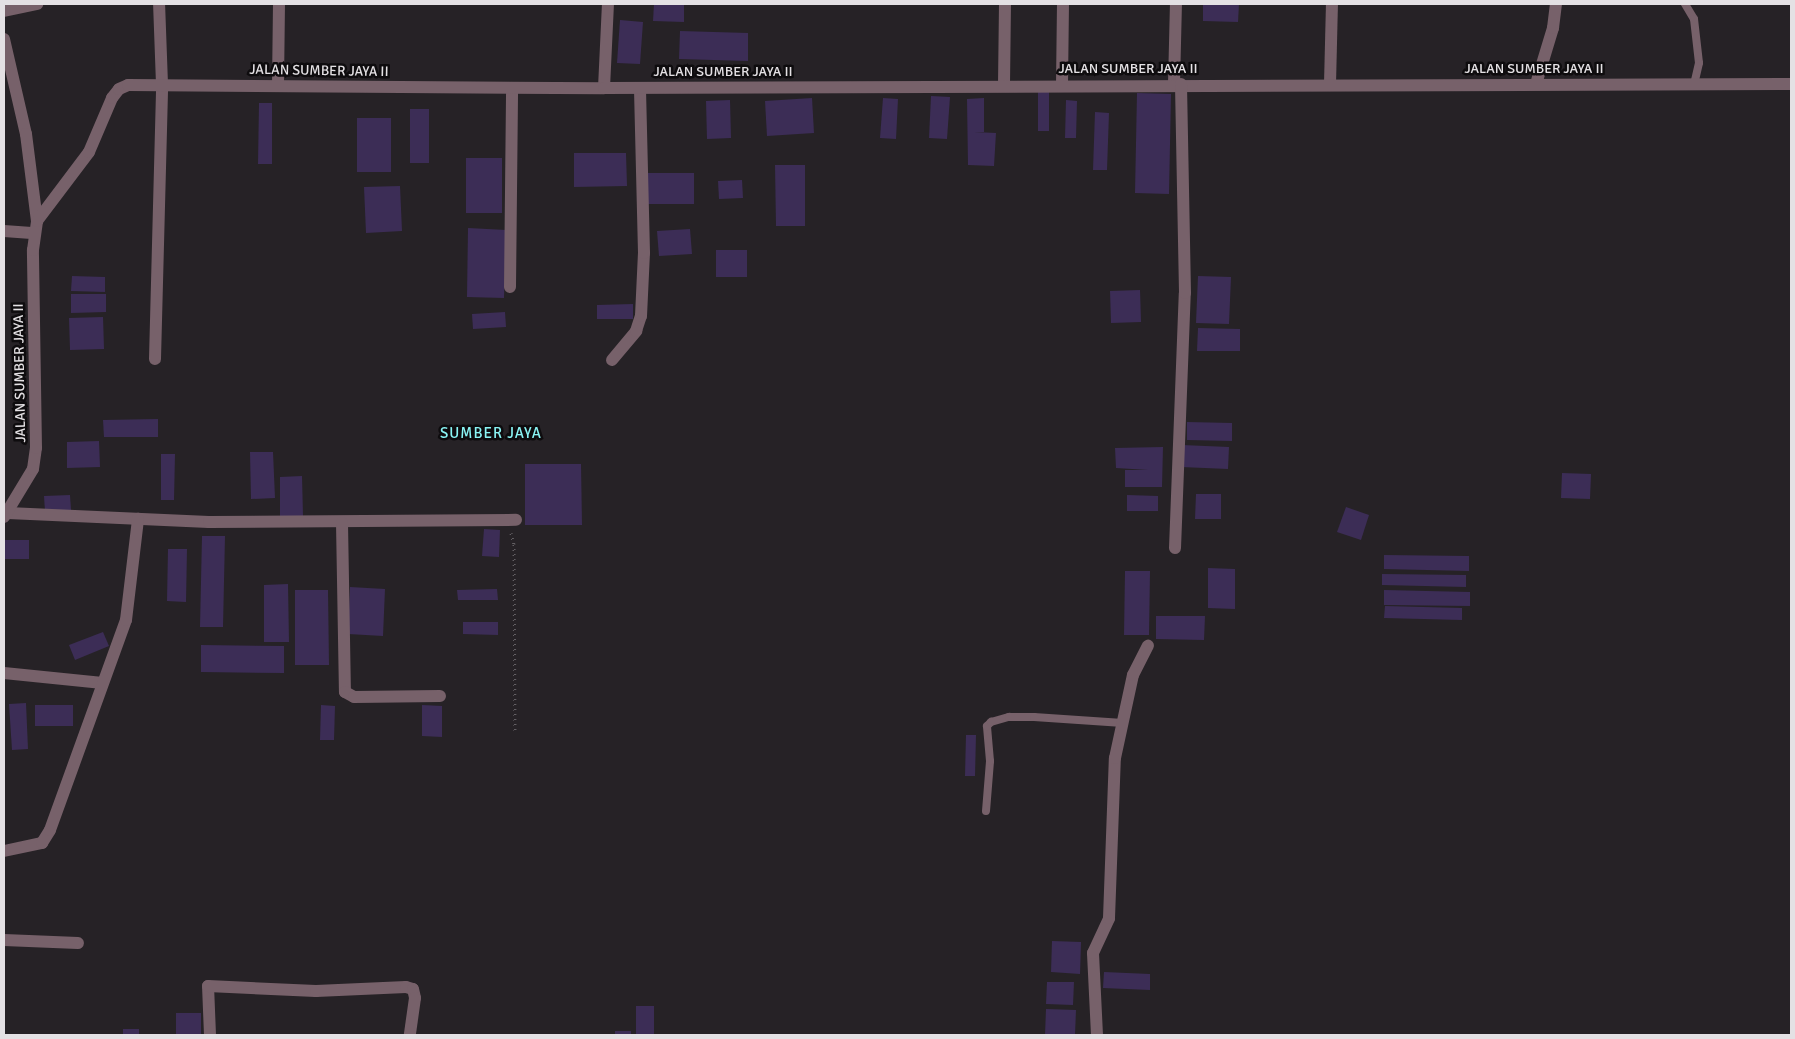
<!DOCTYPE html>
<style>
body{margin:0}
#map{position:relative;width:1795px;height:1039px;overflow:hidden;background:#262226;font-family:Signika,sans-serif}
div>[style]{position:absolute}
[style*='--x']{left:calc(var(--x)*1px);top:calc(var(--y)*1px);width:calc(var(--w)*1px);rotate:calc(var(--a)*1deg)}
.building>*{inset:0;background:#3c2d56}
.path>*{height:3px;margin-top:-1.5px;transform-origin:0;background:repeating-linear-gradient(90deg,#635f63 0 1px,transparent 0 5px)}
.lane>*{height:8px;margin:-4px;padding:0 4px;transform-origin:4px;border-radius:4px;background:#77616a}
.street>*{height:12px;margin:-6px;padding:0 6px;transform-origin:6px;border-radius:6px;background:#77616a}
span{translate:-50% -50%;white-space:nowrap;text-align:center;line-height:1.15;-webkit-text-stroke:5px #0e0c0e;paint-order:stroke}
.street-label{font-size:14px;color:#e4e1e4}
.neighbourhood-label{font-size:15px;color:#8af5f5;letter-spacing:1px}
.frame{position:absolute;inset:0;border:5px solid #e4e1e4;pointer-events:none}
</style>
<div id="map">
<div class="building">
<i style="clip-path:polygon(654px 4px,684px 4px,684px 22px,653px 21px)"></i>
<i style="clip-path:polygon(1203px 4px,1239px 4px,1238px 22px,1203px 21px)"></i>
<i style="clip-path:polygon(620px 20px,643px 22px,640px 64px,617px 63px)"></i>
<i style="clip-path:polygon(680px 31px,748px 33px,748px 61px,679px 59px)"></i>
<i style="clip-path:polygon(1038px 91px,1049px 91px,1049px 131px,1038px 131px)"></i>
<i style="clip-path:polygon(1137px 93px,1171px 94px,1169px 194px,1135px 193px)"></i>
<i style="clip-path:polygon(931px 96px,950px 97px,947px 139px,929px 138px)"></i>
<i style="clip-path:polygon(812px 98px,814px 133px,767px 136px,765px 101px)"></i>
<i style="clip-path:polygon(883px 98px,898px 99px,896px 139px,880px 138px)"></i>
<i style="clip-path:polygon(984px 98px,984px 132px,974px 132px,996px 133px,994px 166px,968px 165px,967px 99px)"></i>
<i style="clip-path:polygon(730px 100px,731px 138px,707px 139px,706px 101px)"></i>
<i style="clip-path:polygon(1066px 100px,1077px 101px,1076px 138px,1065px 138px)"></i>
<i style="clip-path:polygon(259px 103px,272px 103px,272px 164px,258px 164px)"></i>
<i style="clip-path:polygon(410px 109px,429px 109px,429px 163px,410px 163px)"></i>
<i style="clip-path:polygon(1095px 112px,1109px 113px,1107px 170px,1093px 170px)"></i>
<i style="clip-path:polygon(357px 118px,391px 118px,391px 172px,357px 172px)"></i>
<i style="clip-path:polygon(574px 153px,626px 153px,627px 186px,574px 187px)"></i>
<i style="clip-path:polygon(466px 158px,502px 158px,502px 213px,466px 213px)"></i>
<i style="clip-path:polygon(775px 165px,805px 165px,805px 226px,776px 226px)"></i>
<i style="clip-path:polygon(646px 173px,694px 173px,694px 204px,646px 204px)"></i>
<i style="clip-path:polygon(742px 180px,743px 198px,719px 199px,718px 181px)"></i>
<i style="clip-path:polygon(400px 186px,402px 231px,366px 233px,364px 187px)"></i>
<i style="clip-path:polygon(468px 228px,506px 230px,504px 298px,467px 297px)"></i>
<i style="clip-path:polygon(690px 229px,692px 254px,659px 256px,657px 231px)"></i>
<i style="clip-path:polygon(716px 250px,747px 250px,747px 277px,716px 277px)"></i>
<i style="clip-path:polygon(72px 276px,105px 277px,105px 292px,71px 291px)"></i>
<i style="clip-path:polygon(1198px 276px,1231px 277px,1229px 324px,1196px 323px)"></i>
<i style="clip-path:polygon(1140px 290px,1141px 322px,1111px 323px,1110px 291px)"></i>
<i style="clip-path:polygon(71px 294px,106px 294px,106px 312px,71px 313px)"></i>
<i style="clip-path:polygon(633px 304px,633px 319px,597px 319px,597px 305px)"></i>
<i style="clip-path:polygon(505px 312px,506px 327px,473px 329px,472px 314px)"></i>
<i style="clip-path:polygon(103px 317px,104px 349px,70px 350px,69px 318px)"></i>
<i style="clip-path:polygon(1198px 328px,1240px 329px,1240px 351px,1197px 351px)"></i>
<i style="clip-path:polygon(158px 419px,158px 437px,104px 437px,103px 420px)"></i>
<i style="clip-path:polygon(1187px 422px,1232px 423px,1232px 441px,1187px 440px)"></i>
<i style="clip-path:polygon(99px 441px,100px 467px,67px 468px,67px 442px)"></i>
<i style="clip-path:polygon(1182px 445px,1229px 447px,1228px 469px,1181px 467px)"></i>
<i style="clip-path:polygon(1163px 447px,1162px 487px,1125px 487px,1125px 470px,1148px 470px,1116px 468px,1115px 448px)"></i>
<i style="clip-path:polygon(250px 452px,273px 452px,275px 498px,251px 499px)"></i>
<i style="clip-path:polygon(161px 454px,175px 454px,174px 500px,161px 500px)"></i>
<i style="clip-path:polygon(525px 464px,581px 464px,582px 525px,525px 525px)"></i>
<i style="clip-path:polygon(1562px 473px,1591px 474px,1590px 499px,1561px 498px)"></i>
<i style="clip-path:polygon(302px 476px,303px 516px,280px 517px,280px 477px)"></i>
<i style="clip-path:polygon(1196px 494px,1221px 494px,1221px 519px,1195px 519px)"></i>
<i style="clip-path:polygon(70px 495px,71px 510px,45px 511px,44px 496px)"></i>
<i style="clip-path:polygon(1127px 495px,1158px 496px,1158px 511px,1127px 511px)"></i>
<i style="clip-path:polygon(1346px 507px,1369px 515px,1361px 540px,1337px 532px)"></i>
<i style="clip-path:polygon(484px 529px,500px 530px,499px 557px,482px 556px)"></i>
<i style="clip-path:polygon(202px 536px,225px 536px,223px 627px,200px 627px)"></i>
<i style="clip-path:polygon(4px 540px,29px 540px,29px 559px,4px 559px)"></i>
<i style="clip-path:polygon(168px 549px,187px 549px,186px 602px,167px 601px)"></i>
<i style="clip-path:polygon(1384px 555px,1469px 556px,1469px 571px,1384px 569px)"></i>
<i style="clip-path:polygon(1208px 568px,1235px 569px,1235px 609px,1208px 608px)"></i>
<i style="clip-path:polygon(1125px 571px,1150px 571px,1149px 635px,1124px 635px)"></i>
<i style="clip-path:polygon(1382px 574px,1466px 575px,1466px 587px,1382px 585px)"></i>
<i style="clip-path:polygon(288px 584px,289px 642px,264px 642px,264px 585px)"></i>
<i style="clip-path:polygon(350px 587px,385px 589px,383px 636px,348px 634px)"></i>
<i style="clip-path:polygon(497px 589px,498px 600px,458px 600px,457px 590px)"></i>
<i style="clip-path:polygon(295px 590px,328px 590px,329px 665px,295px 665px)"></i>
<i style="clip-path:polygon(1384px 590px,1470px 592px,1470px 606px,1384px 605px)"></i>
<i style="clip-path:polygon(1385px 606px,1462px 608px,1462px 620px,1384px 618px)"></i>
<i style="clip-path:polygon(1156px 616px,1205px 616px,1204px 640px,1156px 639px)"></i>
<i style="clip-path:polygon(463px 622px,498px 622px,498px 635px,463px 634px)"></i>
<i style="clip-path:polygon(103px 632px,109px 646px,75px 660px,69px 645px)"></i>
<i style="clip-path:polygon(201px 645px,284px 646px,284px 673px,201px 672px)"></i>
<i style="clip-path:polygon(26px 703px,28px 749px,12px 750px,9px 704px)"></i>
<i style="clip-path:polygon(35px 705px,73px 705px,73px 726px,35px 726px)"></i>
<i style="clip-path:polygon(321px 705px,335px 706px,334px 740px,320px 740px)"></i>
<i style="clip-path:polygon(422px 705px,442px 706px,442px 737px,422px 736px)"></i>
<i style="clip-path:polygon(966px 735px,976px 735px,975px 776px,965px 776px)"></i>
<i style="clip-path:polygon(1052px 941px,1081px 942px,1080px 974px,1051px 972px)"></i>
<i style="clip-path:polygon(1104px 972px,1150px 974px,1150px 990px,1103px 988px)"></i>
<i style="clip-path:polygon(1047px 982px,1074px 982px,1073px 1005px,1046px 1004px)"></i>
<i style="clip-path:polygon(636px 1006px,654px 1006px,654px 1035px,636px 1035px)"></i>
<i style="clip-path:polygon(1046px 1009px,1076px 1010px,1075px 1035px,1045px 1035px)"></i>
<i style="clip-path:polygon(176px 1013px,201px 1013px,201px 1035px,176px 1035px)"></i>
<i style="clip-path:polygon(123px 1029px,139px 1029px,139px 1035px,123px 1035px)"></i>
<i style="clip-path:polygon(615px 1031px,631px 1031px,631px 1035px,615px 1035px)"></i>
</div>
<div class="path">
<i style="--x:511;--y:533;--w:11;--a:75"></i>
<i style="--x:514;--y:544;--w:188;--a:89.7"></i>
</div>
<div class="lane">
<i style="--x:1685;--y:4;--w:17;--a:59"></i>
<i style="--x:1694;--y:19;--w:44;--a:83.5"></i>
<i style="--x:1699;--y:63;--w:22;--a:103"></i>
<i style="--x:986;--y:811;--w:50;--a:-85.4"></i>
<i style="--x:990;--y:761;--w:35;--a:-95"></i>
<i style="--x:987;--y:726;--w:6;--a:-45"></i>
<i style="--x:991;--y:722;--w:19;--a:-16"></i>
<i style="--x:1009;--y:717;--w:25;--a:0"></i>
<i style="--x:1034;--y:717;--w:89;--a:3.9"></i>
</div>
<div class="street">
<i style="--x:4;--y:11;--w:34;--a:-12"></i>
<i style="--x:4;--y:39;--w:98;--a:77"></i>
<i style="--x:26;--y:134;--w:88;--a:82.8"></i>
<i style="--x:1174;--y:84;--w:80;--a:-88.6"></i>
<i style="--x:1330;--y:84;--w:80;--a:-88.6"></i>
<i style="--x:1536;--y:84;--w:59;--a:-73.1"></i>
<i style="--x:1553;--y:28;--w:24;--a:-83"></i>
<i style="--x:278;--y:85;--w:81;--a:-89.3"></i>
<i style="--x:1004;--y:85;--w:81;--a:-89.3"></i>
<i style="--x:1062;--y:85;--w:81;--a:-89.3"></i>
<i style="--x:604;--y:88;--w:84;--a:-87.3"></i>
<i style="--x:4;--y:231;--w:31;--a:4"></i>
<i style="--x:510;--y:287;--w:199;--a:-89.4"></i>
<i style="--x:155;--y:359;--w:275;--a:-88.5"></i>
<i style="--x:162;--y:84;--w:80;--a:-92.1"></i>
<i style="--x:612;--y:360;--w:38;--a:-50"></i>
<i style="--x:636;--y:331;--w:16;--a:-72"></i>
<i style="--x:641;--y:316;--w:63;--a:-87.3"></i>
<i style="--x:644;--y:253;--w:165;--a:-91.4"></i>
<i style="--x:8;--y:513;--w:201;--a:2.6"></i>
<i style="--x:209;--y:522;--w:307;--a:-0.4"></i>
<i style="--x:4;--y:517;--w:56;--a:-58.9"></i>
<i style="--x:33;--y:469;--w:21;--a:-82"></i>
<i style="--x:36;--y:448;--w:198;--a:-90.9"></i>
<i style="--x:33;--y:250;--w:29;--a:-82"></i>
<i style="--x:37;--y:221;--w:86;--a:-53"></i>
<i style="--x:89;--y:152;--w:59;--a:-66.9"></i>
<i style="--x:112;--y:98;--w:11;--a:-52"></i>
<i style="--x:119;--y:89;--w:10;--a:-24"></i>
<i style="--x:128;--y:85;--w:476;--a:0.4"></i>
<i style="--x:604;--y:88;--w:1187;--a:-0.19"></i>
<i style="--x:342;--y:523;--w:169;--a:89"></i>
<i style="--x:345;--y:692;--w:10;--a:29"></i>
<i style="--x:354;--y:697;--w:86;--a:-0.7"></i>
<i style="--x:1175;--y:548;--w:255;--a:-87.8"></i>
<i style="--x:1185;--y:293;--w:209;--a:-91.1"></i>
<i style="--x:4;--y:673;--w:99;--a:5.8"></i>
<i style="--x:4;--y:851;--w:39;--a:-12"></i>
<i style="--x:42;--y:843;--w:15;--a:-58"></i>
<i style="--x:50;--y:830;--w:223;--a:-70.1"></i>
<i style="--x:126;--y:620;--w:102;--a:-83.2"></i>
<i style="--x:4;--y:940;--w:74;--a:2.3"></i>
<i style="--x:210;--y:1035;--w:49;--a:-92.3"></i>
<i style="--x:208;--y:986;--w:108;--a:2.7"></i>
<i style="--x:316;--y:991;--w:90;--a:-2.5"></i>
<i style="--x:406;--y:987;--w:7;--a:16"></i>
<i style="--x:413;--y:989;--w:9;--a:77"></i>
<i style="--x:415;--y:998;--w:37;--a:98"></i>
<i style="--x:1097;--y:1035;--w:82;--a:-92.8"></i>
<i style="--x:1093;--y:953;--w:38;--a:-65"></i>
<i style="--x:1109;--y:918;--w:160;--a:-87.9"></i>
<i style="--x:1115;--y:758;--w:85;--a:-77.8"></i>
<i style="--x:1133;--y:675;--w:33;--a:-63"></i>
</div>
<div class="street-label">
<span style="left:1128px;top:69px">JALAN SUMBER JAYA II</span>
<span style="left:1534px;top:69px">JALAN SUMBER JAYA II</span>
<span style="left:319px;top:71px;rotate:1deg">JALAN SUMBER JAYA II</span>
<span style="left:723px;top:72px">JALAN SUMBER JAYA II</span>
<span style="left:20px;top:373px;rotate:-91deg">JALAN SUMBER JAYA II</span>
</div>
<div class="neighbourhood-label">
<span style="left:491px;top:434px">SUMBER JAYA</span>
</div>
<div class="frame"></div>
</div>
